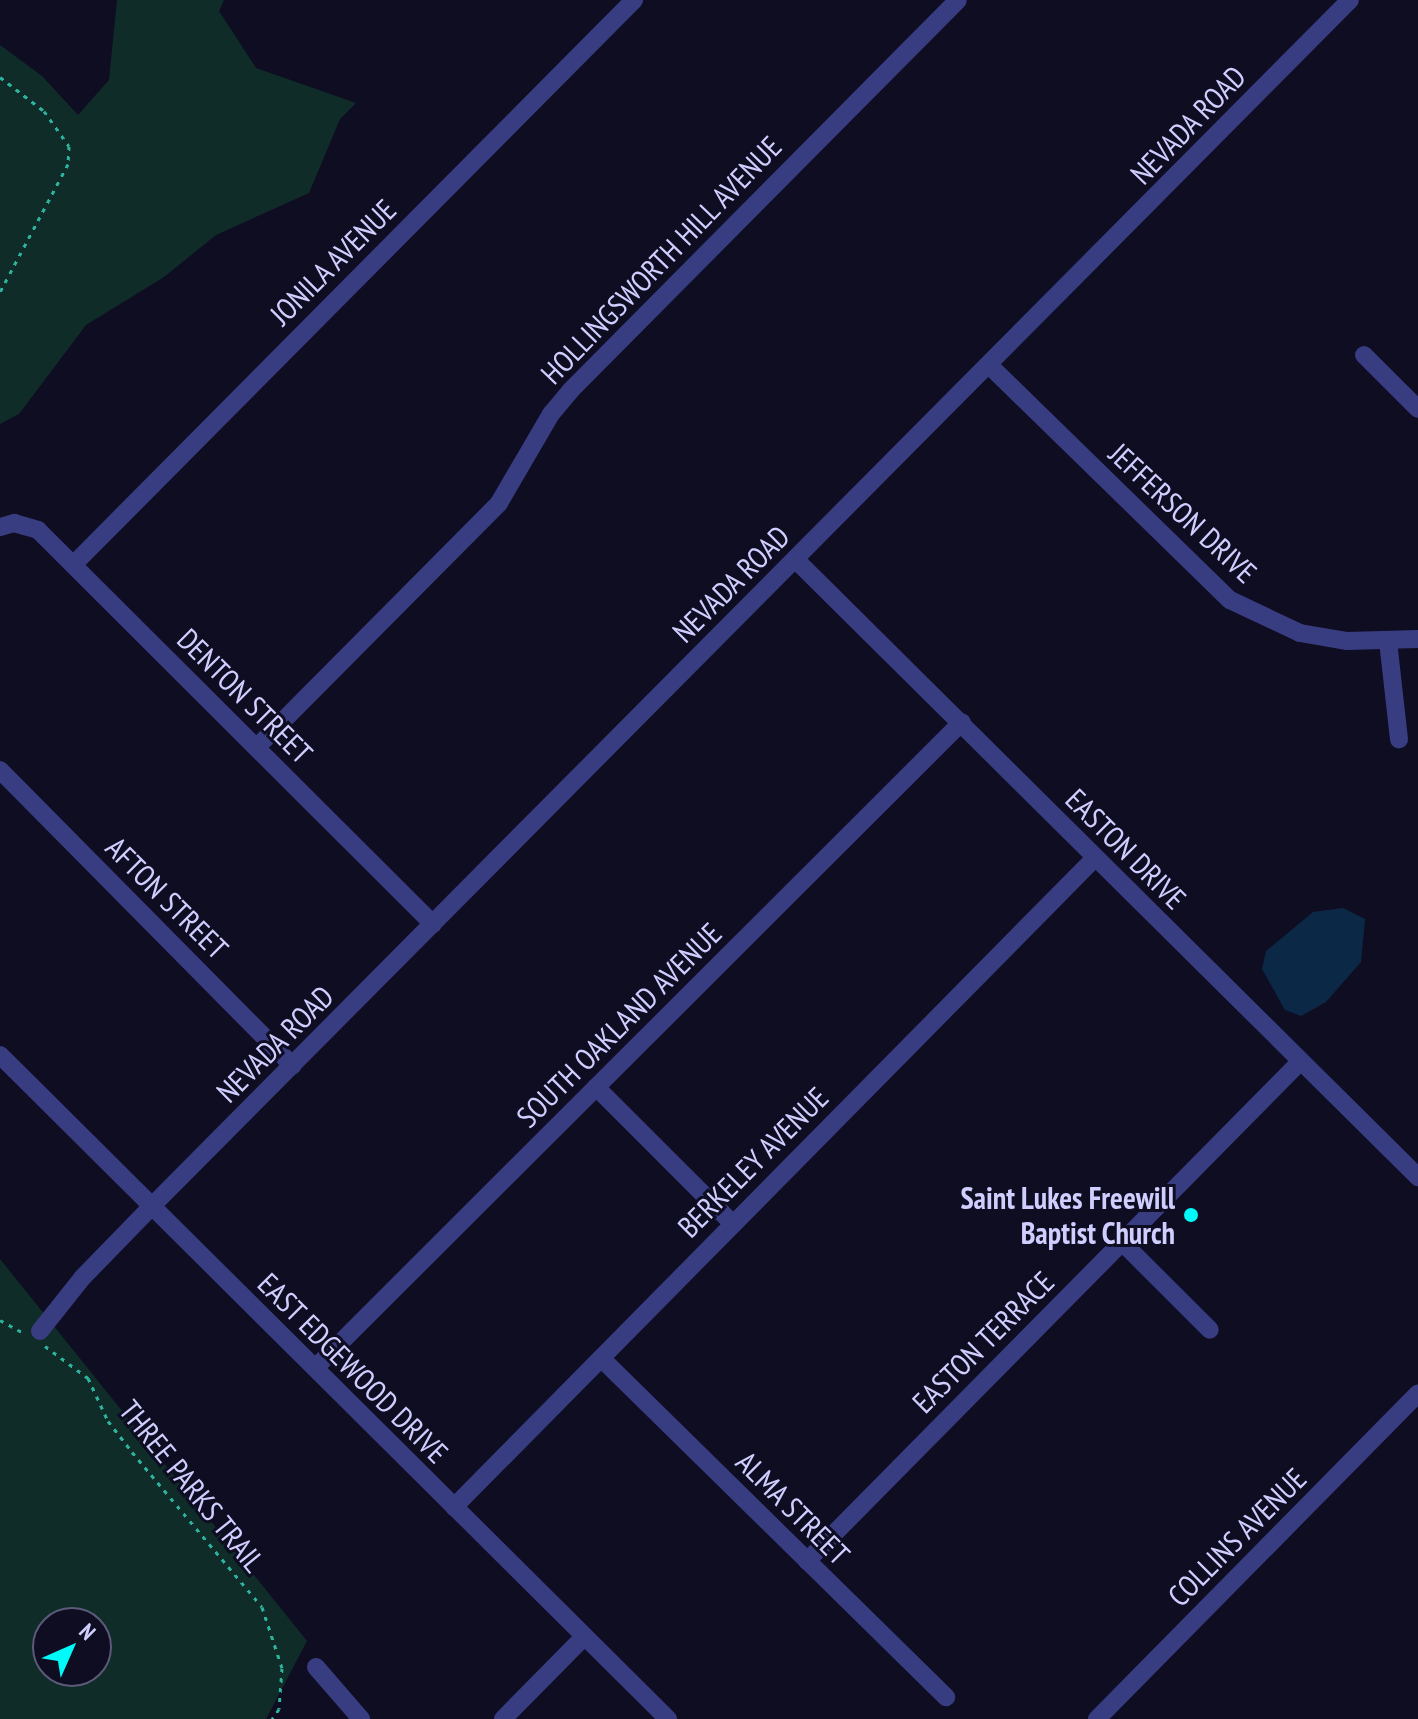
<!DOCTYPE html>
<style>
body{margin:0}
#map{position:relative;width:1418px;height:1719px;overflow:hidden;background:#0f0d22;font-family:"PT Sans Narrow",sans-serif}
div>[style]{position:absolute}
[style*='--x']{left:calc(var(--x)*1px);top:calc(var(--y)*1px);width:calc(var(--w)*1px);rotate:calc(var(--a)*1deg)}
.green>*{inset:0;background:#102c28}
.water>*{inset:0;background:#0c2847}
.path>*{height:3px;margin-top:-1.5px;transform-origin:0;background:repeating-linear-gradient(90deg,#2db49e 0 4px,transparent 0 10px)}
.minor>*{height:18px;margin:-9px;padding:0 9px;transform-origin:9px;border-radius:9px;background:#383c81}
.dots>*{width:22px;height:22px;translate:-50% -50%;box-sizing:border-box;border:4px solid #0f0d22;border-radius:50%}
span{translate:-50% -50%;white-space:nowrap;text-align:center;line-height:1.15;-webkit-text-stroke:6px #0f0d22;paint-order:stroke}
.street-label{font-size:30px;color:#cfceff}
.poi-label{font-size:30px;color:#cfceff;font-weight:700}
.right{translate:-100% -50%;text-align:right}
.north{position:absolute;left:32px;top:1607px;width:80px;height:80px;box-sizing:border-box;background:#0f0d22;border:2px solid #5c5a7a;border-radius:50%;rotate:45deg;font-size:22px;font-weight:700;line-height:32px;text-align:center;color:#cfceff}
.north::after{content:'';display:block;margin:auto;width:28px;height:36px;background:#00f9f9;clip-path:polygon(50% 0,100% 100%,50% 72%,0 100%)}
</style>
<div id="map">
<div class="green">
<i style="clip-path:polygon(117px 0,224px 0,219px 11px,256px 68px,356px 103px,340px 119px,309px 193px,216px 235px,164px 277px,86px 325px,19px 414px,0 424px,0 45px,42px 76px,78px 115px,109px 80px)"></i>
<i style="clip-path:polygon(evenodd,0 1259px,307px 1641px,266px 1719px,0 1719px,0 1259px,48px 1623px,96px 1623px,96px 1671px,48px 1671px,48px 1623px)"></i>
</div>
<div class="water">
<i style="clip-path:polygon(1343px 908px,1365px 919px,1361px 962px,1326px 1002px,1301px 1016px,1285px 1010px,1262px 969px,1266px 951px,1313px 912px)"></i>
</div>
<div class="path">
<i style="--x:0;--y:77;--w:56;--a:37.7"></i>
<i style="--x:44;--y:111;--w:43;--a:54.5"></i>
<i style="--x:69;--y:146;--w:18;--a:93"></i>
<i style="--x:68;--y:164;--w:145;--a:118"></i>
<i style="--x:0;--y:1320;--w:29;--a:29"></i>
<i style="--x:45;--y:1346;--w:54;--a:36.7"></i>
<i style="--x:88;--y:1378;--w:47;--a:65.1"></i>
<i style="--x:108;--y:1421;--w:39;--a:52"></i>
<i style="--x:132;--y:1452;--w:202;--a:50"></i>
<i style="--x:262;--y:1607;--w:64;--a:71.8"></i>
<i style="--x:282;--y:1668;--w:41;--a:94.2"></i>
<i style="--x:279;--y:1709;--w:12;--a:125"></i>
</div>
<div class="minor">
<i style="--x:1364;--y:355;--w:76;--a:45"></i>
<i style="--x:990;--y:366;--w:335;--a:44.3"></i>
<i style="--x:1230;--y:600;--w:77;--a:25.2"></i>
<i style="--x:1300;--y:633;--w:48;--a:9.7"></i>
<i style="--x:1347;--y:641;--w:71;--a:-1.6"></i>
<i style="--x:0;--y:527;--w:15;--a:-16"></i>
<i style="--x:14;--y:523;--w:25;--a:16"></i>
<i style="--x:38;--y:530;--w:558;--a:44.93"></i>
<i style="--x:795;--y:559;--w:878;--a:44.77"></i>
<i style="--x:74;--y:564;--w:795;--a:-45.2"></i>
<i style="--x:1388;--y:641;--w:99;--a:83.6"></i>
<i style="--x:257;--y:747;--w:344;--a:-45.2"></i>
<i style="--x:499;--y:503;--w:103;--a:-59.7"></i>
<i style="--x:551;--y:414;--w:31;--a:-50"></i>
<i style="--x:571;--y:390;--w:549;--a:-45.22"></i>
<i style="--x:0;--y:770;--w:416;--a:45.3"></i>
<i style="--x:0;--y:1055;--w:942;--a:44.83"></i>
<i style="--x:596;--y:1087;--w:194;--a:45"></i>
<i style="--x:1122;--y:1242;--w:124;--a:45"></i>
<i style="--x:40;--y:1331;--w:69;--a:-51.5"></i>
<i style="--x:83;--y:1277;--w:98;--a:-45.8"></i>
<i style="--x:151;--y:1207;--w:1701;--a:-45.19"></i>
<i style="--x:601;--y:1358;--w:484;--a:44.5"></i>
<i style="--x:315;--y:1368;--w:914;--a:-44.96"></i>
<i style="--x:454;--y:1507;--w:911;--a:-45.36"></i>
<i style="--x:807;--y:1561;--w:701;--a:-45.35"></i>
<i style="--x:316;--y:1667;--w:69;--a:49.1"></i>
<i style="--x:503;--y:1719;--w:115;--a:-45.4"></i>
<i style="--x:1097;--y:1719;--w:457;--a:-45.4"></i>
</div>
<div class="dots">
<i style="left:1191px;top:1215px;background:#00f9f9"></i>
</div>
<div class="street-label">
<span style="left:1188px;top:125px;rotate:-46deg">NEVADA ROAD</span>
<span style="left:661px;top:260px;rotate:-46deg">HOLLINGSWORTH HILL AVENUE</span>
<span style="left:333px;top:262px;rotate:-45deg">JONILA AVENUE</span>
<span style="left:1183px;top:513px;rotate:43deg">JEFFERSON DRIVE</span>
<span style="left:731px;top:584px;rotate:-45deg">NEVADA ROAD</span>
<span style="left:245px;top:696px;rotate:45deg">DENTON STREET</span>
<span style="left:1126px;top:849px;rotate:45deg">EASTON DRIVE</span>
<span style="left:167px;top:898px;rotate:45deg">AFTON STREET</span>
<span style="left:619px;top:1025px;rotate:-45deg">SOUTH OAKLAND AVENUE</span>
<span style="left:275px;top:1044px;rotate:-45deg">NEVADA ROAD</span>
<span style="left:753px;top:1162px;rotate:-45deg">BERKELEY AVENUE</span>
<span style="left:983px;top:1342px;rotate:-45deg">EASTON TERRACE</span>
<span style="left:353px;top:1368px;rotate:45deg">EAST EDGEWOOD DRIVE</span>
<span style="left:192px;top:1486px;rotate:51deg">THREE PARKS TRAIL</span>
<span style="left:793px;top:1508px;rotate:45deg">ALMA STREET</span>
<span style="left:1237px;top:1537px;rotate:-45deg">COLLINS AVENUE</span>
</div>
<div class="poi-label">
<span class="right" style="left:1175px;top:1215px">Saint Lukes Freewill<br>Baptist Church</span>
</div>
<div class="north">N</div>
</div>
